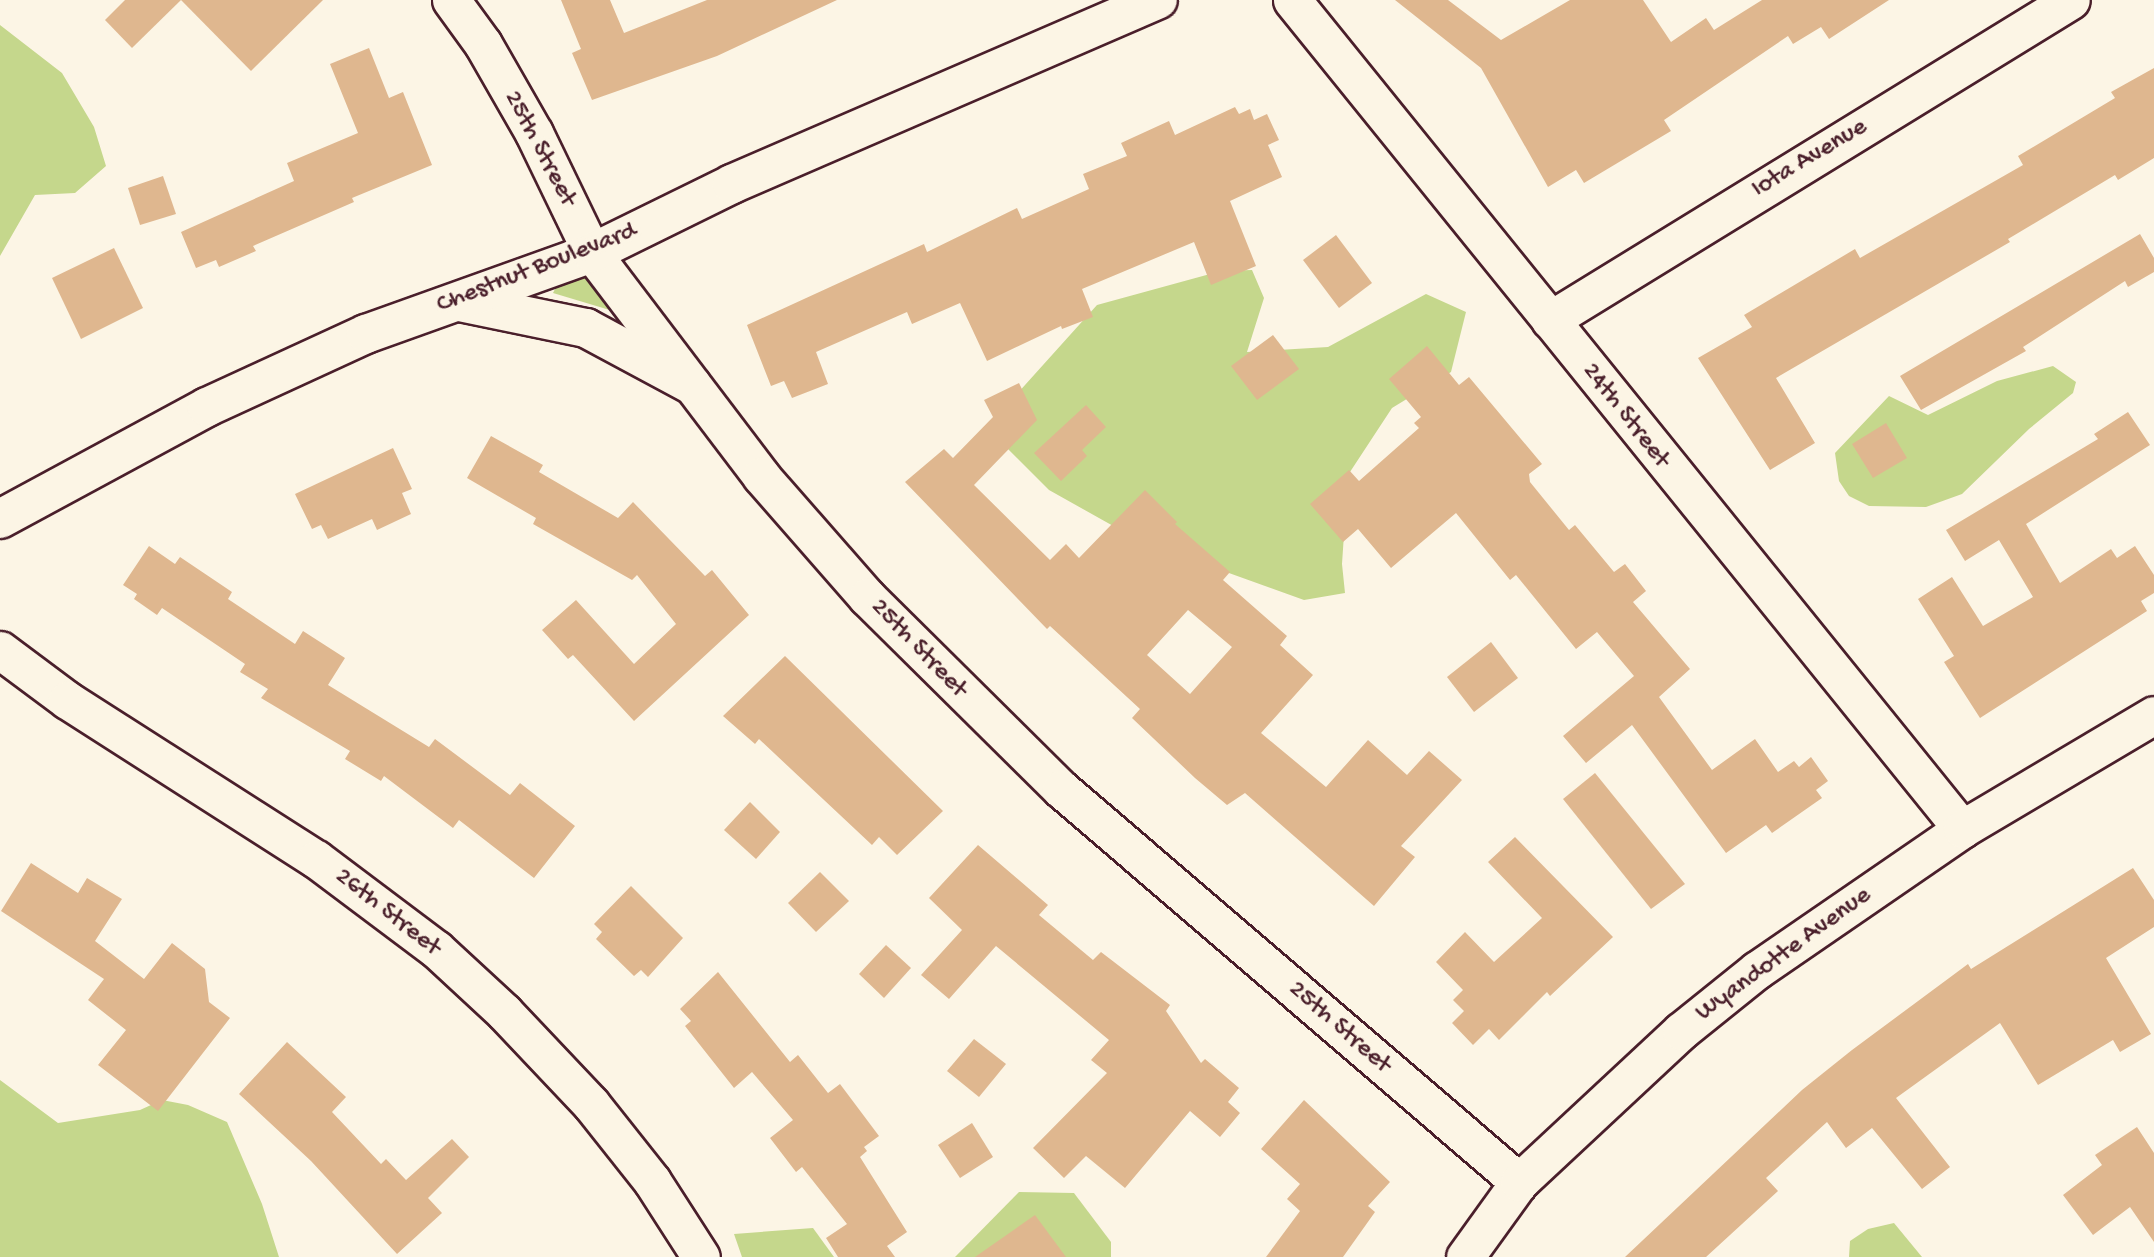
<!DOCTYPE html>
<style>
body{margin:0}
#map{position:relative;width:2154px;height:1257px;overflow:hidden;background:#fcf5e5;font-family:"Gochi Hand",sans-serif}
div>[style]{position:absolute}
[style*='--x']{left:calc(var(--x)*1px);top:calc(var(--y)*1px);width:calc(var(--w)*1px);rotate:calc(var(--a)*1deg)}
.green>*{inset:0;background:#c5d78c}
.building>*{inset:0;background:#dfb78f}
.roads{filter:drop-shadow(2px 0 #4a1f2b) drop-shadow(-2px 0 #4a1f2b) drop-shadow(0 2px #4a1f2b) drop-shadow(0 -2px #4a1f2b)}
.minor>*{height:37px;margin:-18.5px;padding:0 18.5px;transform-origin:18.5px;border-radius:18.5px;background:#fcf5e5}
.tertiary>*{height:38px;margin:-19px;padding:0 19px;transform-origin:19px;border-radius:19px;background:#fcf5e5}
span{translate:-50% -50%;white-space:nowrap;text-align:center;line-height:1.15;-webkit-text-stroke:7px #fcf5e5;paint-order:stroke}
.street-label{font-size:26px;color:#4a1f2b}
</style>
<div id="map">
<div class="green">
<i style="clip-path:polygon(0 25px,62px 73px,94px 127px,106px 166px,75px 193px,35px 195px,0 256px)"></i>
<i style="clip-path:polygon(1252px 270px,1264px 298px,1247px 352px,1328px 347px,1426px 294px,1466px 312px,1451px 372px,1392px 408px,1348px 475px,1342px 564px,1345px 593px,1304px 600px,1140px 541px,1049px 490px,1008px 449px,1016px 395px,1097px 305px,1221px 271px)"></i>
<i style="clip-path:polygon(581px 275px,594px 277px,613px 311px,553px 293px,558px 283px)"></i>
<i style="clip-path:polygon(2053px 366px,2076px 382px,2073px 393px,2029px 429px,1962px 494px,1926px 507px,1869px 506px,1849px 496px,1839px 481px,1835px 453px,1889px 396px,1928px 415px,1997px 381px)"></i>
<i style="clip-path:polygon(0 1080px,58px 1123px,140px 1110px,162px 1100px,188px 1105px,227px 1122px,262px 1204px,279px 1257px,0 1257px)"></i>
<i style="clip-path:polygon(1019px 1192px,1074px 1193px,1111px 1242px,1111px 1257px,955px 1257px)"></i>
<i style="clip-path:polygon(1894px 1223px,1922px 1257px,1849px 1257px,1850px 1241px,1868px 1229px)"></i>
<i style="clip-path:polygon(813px 1228px,834px 1257px,742px 1257px,734px 1234px)"></i>
</div>
<div class="building">
<i style="clip-path:polygon(125px 0,181px 0,132px 48px,105px 20px)"></i>
<i style="clip-path:polygon(181px 0,323px 0,251px 71px)"></i>
<i style="clip-path:polygon(561px 0,610px 0,624px 33px,707px 0,837px 0,717px 56px,592px 100px,572px 53px,581px 49px)"></i>
<i style="clip-path:polygon(1395px 0,1448px 0,1501px 40px,1570px 0,1643px 0,1671px 42px,1706px 18px,1714px 30px,1762px 0,1889px 0,1829px 39px,1821px 27px,1793px 44px,1788px 36px,1664px 120px,1671px 131px,1584px 183px,1576px 170px,1548px 187px,1481px 68px)"></i>
<i style="clip-path:polygon(369px 48px,389px 98px,403px 92px,432px 165px,352px 198px,354px 202px,253px 246px,256px 251px,219px 267px,216px 260px,196px 268px,181px 232px,294px 181px,287px 163px,358px 133px,330px 64px)"></i>
<i style="clip-path:polygon(2154px 68px,2154px 158px,2118px 180px,2115px 175px,2008px 239px,2010px 242px,1776px 378px,1815px 443px,1770px 470px,1698px 358px,1752px 327px,1744px 315px,1855px 249px,1860px 258px,2023px 165px,2018px 156px,2115px 98px,2111px 92px)"></i>
<i style="clip-path:polygon(1235px 107px,1239px 114px,1250px 109px,1254px 120px,1267px 114px,1279px 140px,1268px 145px,1282px 177px,1230px 201px,1256px 266px,1211px 285px,1194px 242px,1082px 289px,1093px 317px,1062px 329px,1061px 326px,987px 361px,960px 303px,912px 324px,907px 312px,816px 352px,828px 384px,792px 398px,784px 381px,771px 386px,747px 325px,924px 244px,927px 252px,1017px 208px,1022px 219px,1089px 189px,1083px 174px,1127px 156px,1121px 143px,1169px 121px,1175px 135px)"></i>
<i style="clip-path:polygon(163px 176px,176px 214px,140px 225px,128px 188px)"></i>
<i style="clip-path:polygon(2140px 234px,2154px 258px,2154px 272px,2128px 287px,2125px 281px,2023px 347px,2026px 351px,1921px 410px,1900px 376px)"></i>
<i style="clip-path:polygon(1336px 235px,1372px 283px,1339px 308px,1303px 260px)"></i>
<i style="clip-path:polygon(114px 248px,143px 308px,81px 339px,52px 278px)"></i>
<i style="clip-path:polygon(1273px 335px,1299px 369px,1257px 400px,1231px 366px)"></i>
<i style="clip-path:polygon(1427px 346px,1459px 385px,1469px 377px,1542px 464px,1529px 474px,1530px 482px,1569px 530px,1575px 525px,1614px 572px,1625px 564px,1646px 591px,1633px 602px,1690px 669px,1659px 697px,1712px 770px,1755px 739px,1778px 772px,1794px 761px,1799px 767px,1811px 757px,1828px 781px,1816px 790px,1822px 798px,1772px 833px,1766px 825px,1726px 853px,1632px 725px,1586px 763px,1563px 736px,1634px 676px,1597px 632px,1576px 649px,1516px 575px,1510px 580px,1456px 513px,1391px 568px,1358px 529px,1343px 542px,1310px 504px,1349px 470px,1359px 481px,1419px 428px,1414px 423px,1421px 417px,1389px 379px)"></i>
<i style="clip-path:polygon(evenodd,1019px 383px,1037px 420px,974px 485px,1050px 560px,1066px 544px,1079px 558px,1145px 490px,1177px 522px,1175px 524px,1230px 572px,1223px 580px,1287px 636px,1280px 645px,1313px 675px,1261px 733px,1326px 787px,1368px 740px,1407px 775px,1429px 751px,1462px 780px,1401px 846px,1415px 857px,1374px 906px,1245px 793px,1227px 805px,1195px 778px,1132px 718px,1140px 709px,1050px 626px,1047px 629px,905px 482px,944px 449px,953px 458px,993px 417px,984px 400px,1019px 383px,1188px 610px,1232px 647px,1190px 694px,1147px 655px,1188px 610px)"></i>
<i style="clip-path:polygon(1086px 405px,1106px 427px,1082px 450px,1087px 456px,1061px 481px,1034px 453px)"></i>
<i style="clip-path:polygon(2128px 412px,2150px 445px,2026px 524px,2060px 583px,2111px 549px,2117px 558px,2135px 546px,2154px 575px,2154px 593px,2141px 601px,2147px 611px,1980px 718px,1944px 662px,1954px 656px,1918px 599px,1952px 577px,1983px 626px,2033px 597px,1999px 540px,1965px 561px,1946px 530px,2098px 439px,2094px 434px)"></i>
<i style="clip-path:polygon(1886px 423px,1907px 458px,1873px 478px,1852px 444px)"></i>
<i style="clip-path:polygon(491px 436px,543px 465px,539px 472px,618px 518px,633px 502px,705px 576px,712px 570px,749px 615px,634px 721px,573px 655px,568px 659px,542px 630px,576px 600px,634px 664px,676px 624px,637px 575px,632px 580px,533px 524px,536px 518px,467px 478px)"></i>
<i style="clip-path:polygon(393px 448px,412px 489px,402px 493px,411px 514px,377px 530px,372px 519px,328px 539px,321px 525px,312px 529px,295px 494px)"></i>
<i style="clip-path:polygon(149px 546px,175px 564px,180px 557px,232px 592px,228px 599px,295px 644px,303px 631px,345px 658px,328px 685px,429px 747px,435px 739px,510px 795px,520px 783px,575px 826px,534px 878px,459px 820px,453px 828px,384px 776px,381px 781px,345px 759px,350px 751px,261px 698px,268px 689px,240px 672px,245px 664px,162px 608px,157px 615px,134px 599px,137px 594px,123px 585px)"></i>
<i style="clip-path:polygon(1491px 642px,1518px 678px,1474px 712px,1447px 677px)"></i>
<i style="clip-path:polygon(785px 656px,943px 811px,897px 855px,879px 837px,872px 845px,759px 739px,755px 744px,723px 716px)"></i>
<i style="clip-path:polygon(1595px 773px,1685px 884px,1651px 909px,1563px 799px)"></i>
<i style="clip-path:polygon(750px 802px,780px 832px,756px 859px,724px 830px)"></i>
<i style="clip-path:polygon(1515px 837px,1613px 937px,1550px 996px,1547px 992px,1499px 1040px,1489px 1029px,1473px 1045px,1452px 1023px,1464px 1011px,1453px 1000px,1463px 990px,1436px 962px,1465px 932px,1494px 962px,1542px 918px,1488px 862px)"></i>
<i style="clip-path:polygon(978px 845px,1048px 905px,1039px 915px,1093px 960px,1101px 952px,1170px 1005px,1166px 1011px,1201px 1063px,1205px 1059px,1239px 1088px,1228px 1102px,1240px 1113px,1220px 1137px,1190px 1111px,1125px 1188px,1086px 1156px,1064px 1178px,1033px 1148px,1107px 1073px,1091px 1060px,1109px 1040px,996px 946px,949px 999px,921px 975px,962px 930px,929px 898px)"></i>
<i style="clip-path:polygon(31px 863px,78px 893px,87px 878px,122px 899px,95px 941px,144px 979px,172px 943px,205px 969px,209px 1002px,230px 1018px,158px 1111px,98px 1065px,126px 1030px,88px 1000px,104px 979px,1px 911px)"></i>
<i style="clip-path:polygon(2133px 868px,2154px 900px,2154px 927px,2106px 958px,2151px 1034px,2120px 1052px,2113px 1040px,2038px 1085px,2000px 1023px,1896px 1098px,1950px 1167px,1922px 1189px,1872px 1128px,1846px 1148px,1827px 1122px,1766px 1178px,1778px 1191px,1706px 1257px,1625px 1257px,1802px 1090px,1852px 1050px,1968px 964px,1971px 969px)"></i>
<i style="clip-path:polygon(820px 872px,849px 901px,816px 932px,788px 903px)"></i>
<i style="clip-path:polygon(631px 886px,683px 938px,648px 977px,641px 970px,634px 976px,596px 939px,602px 932px,594px 924px)"></i>
<i style="clip-path:polygon(886px 945px,911px 968px,884px 998px,859px 974px)"></i>
<i style="clip-path:polygon(718px 972px,790px 1062px,798px 1055px,828px 1093px,840px 1084px,879px 1136px,864px 1147px,867px 1151px,860px 1157px,907px 1232px,887px 1246px,895px 1257px,838px 1257px,826px 1238px,847px 1224px,802px 1167px,796px 1172px,770px 1138px,793px 1120px,752px 1072px,734px 1088px,685px 1026px,691px 1021px,680px 1009px)"></i>
<i style="clip-path:polygon(974px 1039px,1006px 1064px,979px 1097px,947px 1071px)"></i>
<i style="clip-path:polygon(287px 1042px,346px 1097px,332px 1112px,381px 1164px,386px 1159px,406px 1180px,452px 1139px,469px 1157px,428px 1198px,442px 1213px,397px 1254px,311px 1161px,239px 1094px)"></i>
<i style="clip-path:polygon(1304px 1100px,1390px 1182px,1368px 1206px,1375px 1212px,1343px 1257px,1266px 1257px,1300px 1211px,1287px 1199px,1300px 1184px,1261px 1149px)"></i>
<i style="clip-path:polygon(972px 1123px,993px 1157px,960px 1178px,938px 1145px)"></i>
<i style="clip-path:polygon(2137px 1127px,2154px 1153px,2154px 1242px,2130px 1207px,2093px 1235px,2063px 1195px,2102px 1165px,2095px 1155px)"></i>
<i style="clip-path:polygon(1035px 1215px,1066px 1257px,975px 1257px)"></i>
</div>
<div class="roads">
<div class="minor">
<i style="--x:451;--y:0;--w:54;--a:54"></i>
<i style="--x:483;--y:44;--w:103;--a:60.2"></i>
<i style="--x:534;--y:133;--w:133;--a:64.2"></i>
<i style="--x:592;--y:253;--w:280;--a:52.8"></i>
<i style="--x:761;--y:476;--w:161;--a:48.8"></i>
<i style="--x:867;--y:597;--w:273;--a:44.7"></i>
<i style="--x:1061;--y:789;--w:604;--a:40.63"></i>
<i style="--x:1292;--y:0;--w:1066;--a:51.05"></i>
<i style="--x:1550;--y:320;--w:611;--a:-31.56"></i>
<i style="--x:0;--y:650;--w:84;--a:36.7"></i>
<i style="--x:67;--y:700;--w:295;--a:32.6"></i>
<i style="--x:316;--y:859;--w:150;--a:36.9"></i>
<i style="--x:436;--y:949;--w:93;--a:42.8"></i>
<i style="--x:504;--y:1012;--w:127;--a:46.6"></i>
<i style="--x:591;--y:1104;--w:98;--a:51.6"></i>
<i style="--x:652;--y:1181;--w:90;--a:57.2"></i>
<i style="--x:1465;--y:1257;--w:92;--a:-54.2"></i>
<i style="--x:1519;--y:1182;--w:221;--a:-43"></i>
<i style="--x:1681;--y:1031;--w:97;--a:-38.8"></i>
<i style="--x:1757;--y:970;--w:249;--a:-34.5"></i>
<i style="--x:1962;--y:829;--w:223;--a:-30.7"></i>
</div>
<div class="tertiary">
<i style="--x:459;--y:302;--w:130;--a:11.6"></i>
<i style="--x:586;--y:328;--w:120;--a:28.3"></i>
<i style="--x:0;--y:519;--w:235;--a:-28.4"></i>
<i style="--x:207;--y:407;--w:175;--a:-24.7"></i>
<i style="--x:366;--y:334;--w:240;--a:-19.7"></i>
<i style="--x:592;--y:253;--w:156;--a:-26.2"></i>
<i style="--x:732;--y:184;--w:464;--a:-23.4"></i>
</div>
</div>
<div class="street-label">
<span style="left:539px;top:149px;rotate:62deg">25th Street</span>
<span style="left:1810px;top:159px;rotate:-31deg">Iota Avenue</span>
<span style="left:537px;top:269px;rotate:-21deg">Chestnut Boulevard</span>
<span style="left:1625px;top:416px;rotate:52deg">24th Street</span>
<span style="left:918px;top:649px;rotate:46deg">25th Street</span>
<span style="left:387px;top:913px;rotate:38deg">26th Street</span>
<span style="left:1784px;top:955px;rotate:-36deg">Wyandotte Avenue</span>
<span style="left:1339px;top:1028px;rotate:41deg">25th Street</span>
</div>
</div>
